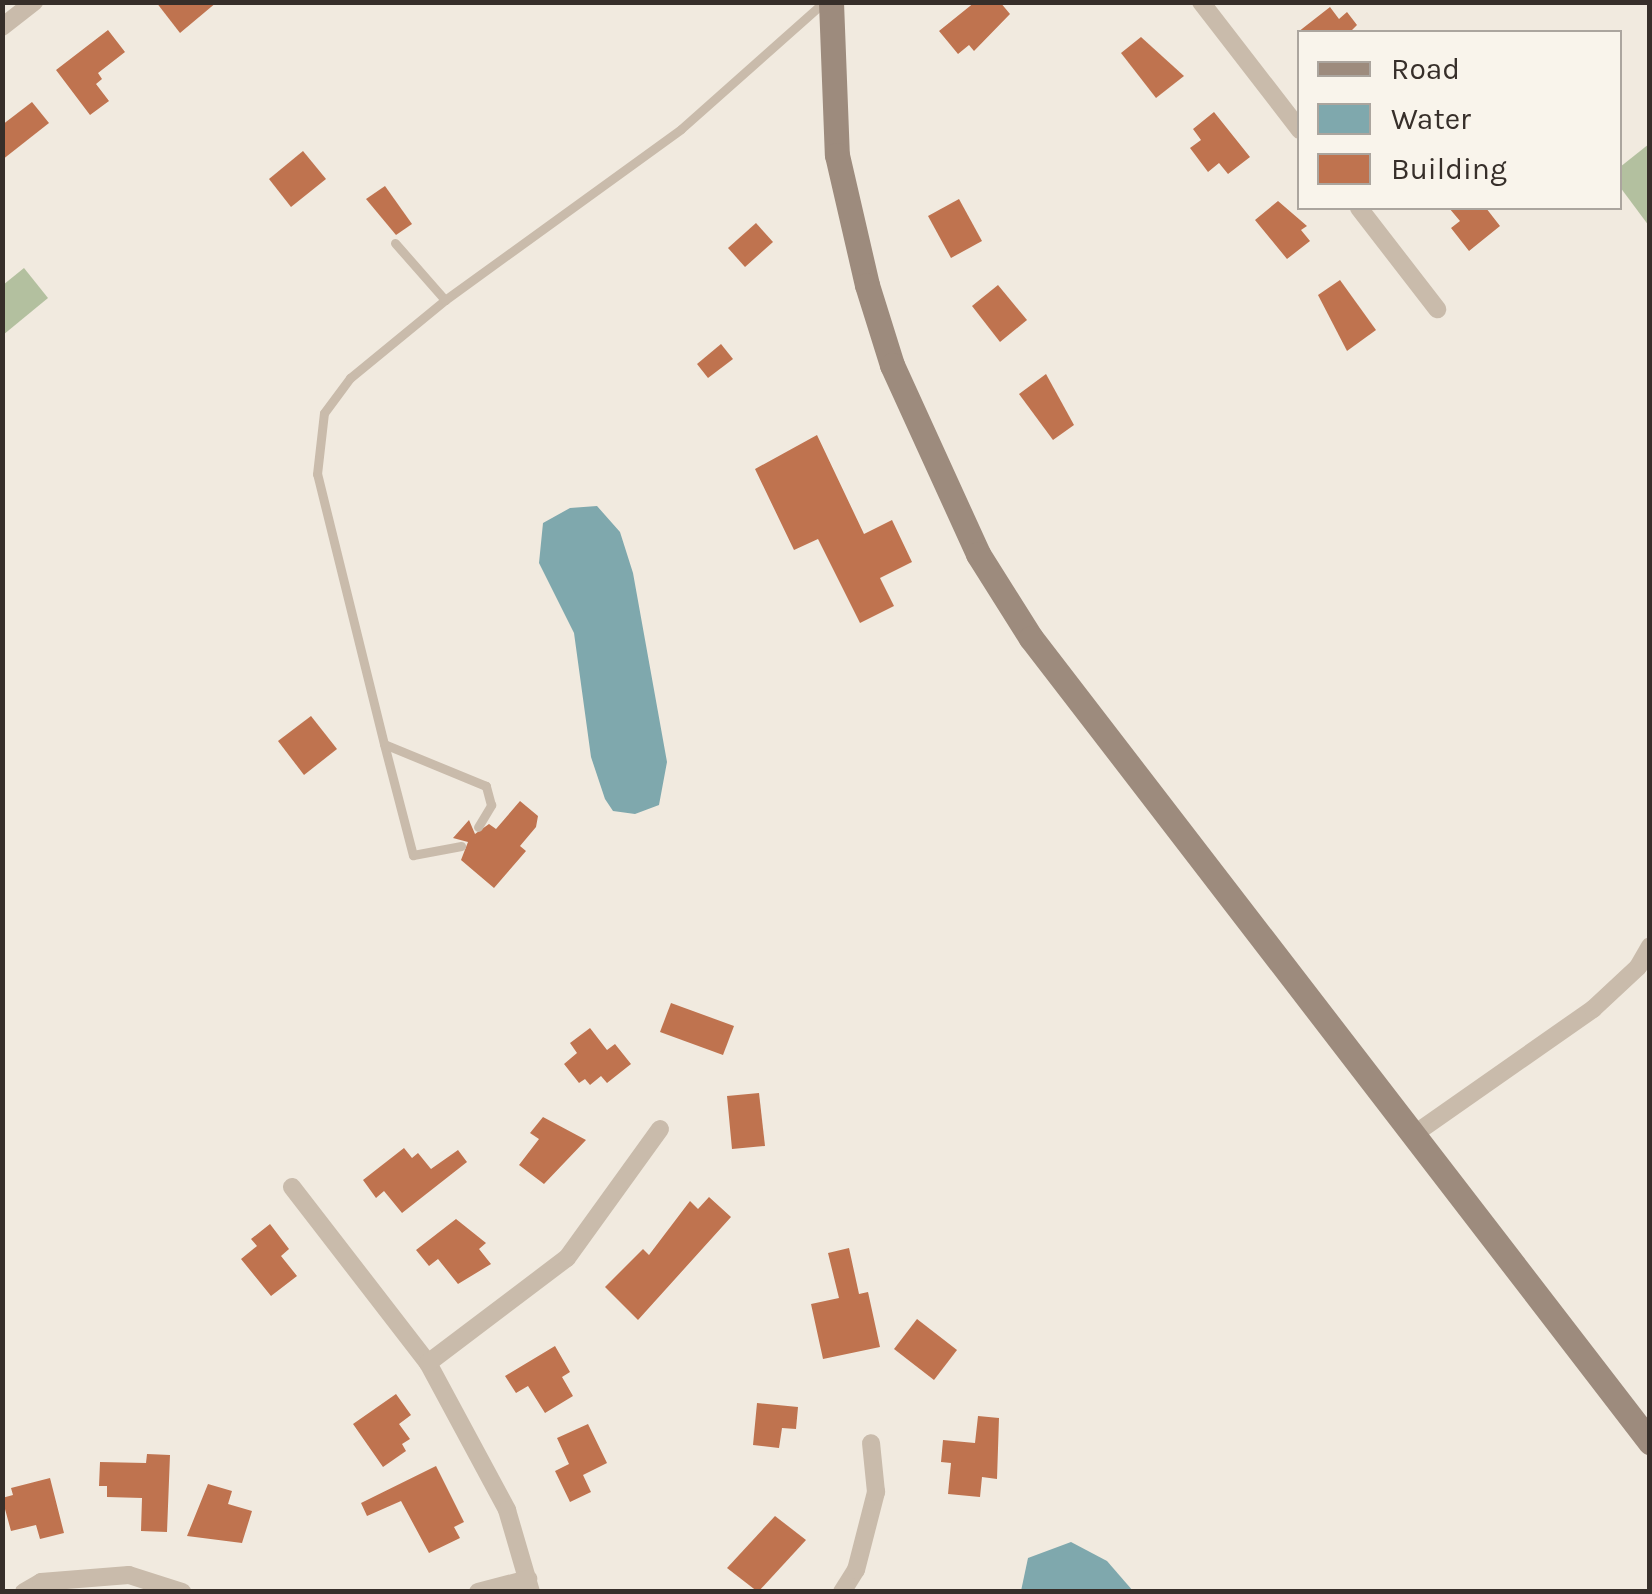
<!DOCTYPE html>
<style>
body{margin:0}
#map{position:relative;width:1652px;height:1594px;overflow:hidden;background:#f1eadf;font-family:Karla,sans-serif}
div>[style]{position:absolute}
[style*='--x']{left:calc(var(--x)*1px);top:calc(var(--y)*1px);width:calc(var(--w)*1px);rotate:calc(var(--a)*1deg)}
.green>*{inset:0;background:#b3c09f}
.water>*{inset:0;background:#7fa8ad}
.building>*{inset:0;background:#bf734f}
.lane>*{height:9px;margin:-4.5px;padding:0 4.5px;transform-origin:4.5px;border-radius:4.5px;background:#c9bbab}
.street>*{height:18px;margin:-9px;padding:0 9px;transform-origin:9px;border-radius:9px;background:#c9bbab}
.secondary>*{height:25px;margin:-12.5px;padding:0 12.5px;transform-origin:12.5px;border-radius:12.5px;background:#9d8b7d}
span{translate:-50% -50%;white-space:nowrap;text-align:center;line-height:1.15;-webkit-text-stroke:10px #f9f4eb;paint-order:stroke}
.frame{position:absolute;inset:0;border:5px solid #372f2a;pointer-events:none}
.legend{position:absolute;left:1297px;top:30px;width:325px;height:180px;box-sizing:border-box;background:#f9f4eb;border:2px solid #aba59e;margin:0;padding:12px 18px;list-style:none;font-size:30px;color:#372f2a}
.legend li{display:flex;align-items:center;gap:20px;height:50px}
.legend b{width:50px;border:2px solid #aba59e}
</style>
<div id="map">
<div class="green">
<i style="clip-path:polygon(1649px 144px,1649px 226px,1620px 187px,1620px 167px)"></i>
<i style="clip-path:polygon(24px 268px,48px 298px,3px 335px,3px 285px)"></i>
</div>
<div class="water">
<i style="clip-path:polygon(597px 506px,620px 532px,633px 573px,667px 762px,659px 805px,635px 814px,613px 811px,605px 799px,591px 757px,574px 633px,539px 563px,543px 523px,570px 508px)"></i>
<i style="clip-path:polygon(1071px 1542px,1107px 1561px,1133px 1591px,1021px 1591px,1028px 1558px)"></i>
</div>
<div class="building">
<i style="clip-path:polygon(156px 2px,217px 2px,180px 33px)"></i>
<i style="clip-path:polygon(975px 2px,1000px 2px,1010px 14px,974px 51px,969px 45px,958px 54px,939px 31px)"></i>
<i style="clip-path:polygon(1330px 7px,1339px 19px,1347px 12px,1357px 25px,1350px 32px,1298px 32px)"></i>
<i style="clip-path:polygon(108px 30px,125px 52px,98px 73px,102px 79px,96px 84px,109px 101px,90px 115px,56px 70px)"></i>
<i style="clip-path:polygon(1141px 37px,1184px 76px,1156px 98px,1121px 53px)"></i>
<i style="clip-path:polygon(32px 102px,49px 123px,2px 160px,2px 125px)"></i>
<i style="clip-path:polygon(1214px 112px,1250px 157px,1228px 174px,1219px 163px,1208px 172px,1190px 148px,1201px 140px,1193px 129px)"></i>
<i style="clip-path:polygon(303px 151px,326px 179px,291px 207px,269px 179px)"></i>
<i style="clip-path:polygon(385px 186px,412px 224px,396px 235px,366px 199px)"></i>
<i style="clip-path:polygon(959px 199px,982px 241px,951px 258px,928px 216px)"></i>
<i style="clip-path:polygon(1278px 201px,1307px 226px,1301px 230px,1310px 241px,1287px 259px,1255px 220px)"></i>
<i style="clip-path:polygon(1449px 208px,1486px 208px,1500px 226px,1469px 251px,1451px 228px,1460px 221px)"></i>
<i style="clip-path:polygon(756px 223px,773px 242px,745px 267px,728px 248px)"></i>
<i style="clip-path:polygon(1340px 280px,1376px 330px,1347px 351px,1318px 295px)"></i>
<i style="clip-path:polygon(998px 285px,1027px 320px,1000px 342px,972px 306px)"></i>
<i style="clip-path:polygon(721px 344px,733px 359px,708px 378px,697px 364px)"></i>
<i style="clip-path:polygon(1046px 374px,1074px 425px,1053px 440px,1019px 394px)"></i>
<i style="clip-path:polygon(817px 435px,864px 534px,892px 520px,912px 562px,880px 578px,894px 606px,860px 623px,818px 539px,794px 550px,755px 469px)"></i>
<i style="clip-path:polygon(311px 716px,337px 749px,304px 775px,278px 741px)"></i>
<i style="clip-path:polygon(520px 801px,538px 816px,536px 827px,520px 846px,526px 851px,494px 888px,461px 860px,468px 842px,453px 838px,469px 820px,475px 834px,489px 824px,496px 829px)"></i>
<i style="clip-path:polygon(671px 1003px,734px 1026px,723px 1055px,660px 1032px)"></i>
<i style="clip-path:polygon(590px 1028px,607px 1050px,615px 1044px,631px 1064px,607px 1083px,601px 1076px,590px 1085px,585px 1079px,579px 1083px,564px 1064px,577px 1053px,570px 1043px)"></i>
<i style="clip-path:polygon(759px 1093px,765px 1146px,732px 1149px,727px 1096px)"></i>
<i style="clip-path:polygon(543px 1117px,586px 1140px,544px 1184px,519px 1165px,539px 1139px,530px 1133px)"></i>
<i style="clip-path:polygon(404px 1148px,412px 1158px,418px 1153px,431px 1169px,458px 1150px,467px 1162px,402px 1213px,384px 1191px,376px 1198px,363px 1180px)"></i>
<i style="clip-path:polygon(709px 1197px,731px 1217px,638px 1320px,605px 1287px,643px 1249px,649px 1255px,690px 1201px,698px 1209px)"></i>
<i style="clip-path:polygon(456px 1219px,486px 1243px,479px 1249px,491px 1264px,458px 1284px,438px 1259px,429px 1266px,416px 1250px)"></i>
<i style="clip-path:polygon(270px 1224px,289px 1249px,281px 1256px,297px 1276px,271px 1296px,241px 1259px,257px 1246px,251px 1239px)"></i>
<i style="clip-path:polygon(849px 1248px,859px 1294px,868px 1292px,880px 1347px,823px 1359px,811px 1304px,839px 1298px,828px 1253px)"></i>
<i style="clip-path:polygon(917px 1319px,957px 1350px,934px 1380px,894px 1349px)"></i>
<i style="clip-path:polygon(555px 1346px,570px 1372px,562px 1377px,573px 1396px,545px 1413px,528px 1386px,516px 1393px,505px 1376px)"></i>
<i style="clip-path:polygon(396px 1394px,411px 1415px,399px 1424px,410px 1439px,402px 1444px,406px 1451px,383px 1467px,353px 1424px)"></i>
<i style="clip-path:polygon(757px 1403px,798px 1407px,796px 1429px,782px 1428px,779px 1448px,753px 1445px)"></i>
<i style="clip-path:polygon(978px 1416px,999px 1418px,997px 1479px,982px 1477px,980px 1497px,948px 1494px,951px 1463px,941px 1462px,943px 1440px,975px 1443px)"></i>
<i style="clip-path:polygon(588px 1424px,607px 1463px,583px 1475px,591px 1492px,570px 1502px,555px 1471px,569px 1464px,557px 1438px)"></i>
<i style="clip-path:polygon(147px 1454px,170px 1455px,167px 1532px,141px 1531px,142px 1498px,107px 1497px,107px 1486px,99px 1486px,100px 1462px,146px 1463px)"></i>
<i style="clip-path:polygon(436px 1466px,464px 1522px,454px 1527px,460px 1538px,429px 1553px,401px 1501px,367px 1516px,361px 1503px)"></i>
<i style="clip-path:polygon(50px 1478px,64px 1533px,40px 1539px,36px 1525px,11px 1531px,2px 1498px,13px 1495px,11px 1488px)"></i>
<i style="clip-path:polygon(208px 1484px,232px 1491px,228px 1504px,252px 1511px,242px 1543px,187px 1536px)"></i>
<i style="clip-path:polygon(775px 1516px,806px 1540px,758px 1592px,727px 1568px)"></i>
</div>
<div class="lane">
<i style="--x:395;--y:243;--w:76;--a:48.7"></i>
<i style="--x:384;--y:744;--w:115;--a:75.4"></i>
<i style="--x:413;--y:855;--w:49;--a:-10.6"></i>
<i style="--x:478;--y:827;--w:26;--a:-59"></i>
<i style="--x:491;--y:805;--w:20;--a:-105"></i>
<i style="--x:486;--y:786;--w:110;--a:-157.6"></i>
<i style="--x:384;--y:744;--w:278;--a:-103.9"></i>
<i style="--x:317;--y:474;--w:61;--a:-83.5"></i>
<i style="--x:324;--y:413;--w:44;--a:-53.4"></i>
<i style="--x:350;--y:378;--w:123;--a:-39.4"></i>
<i style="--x:445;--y:300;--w:291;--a:-35.9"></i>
<i style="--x:681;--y:129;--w:191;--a:-41.6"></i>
</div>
<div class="street">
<i style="--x:1201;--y:2;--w:162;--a:52.3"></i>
<i style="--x:2;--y:27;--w:41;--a:-38"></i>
<i style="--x:1359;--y:208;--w:128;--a:52.3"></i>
<i style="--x:1413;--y:1135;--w:220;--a:-35"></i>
<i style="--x:1593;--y:1009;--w:62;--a:-43"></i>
<i style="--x:1638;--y:967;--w:24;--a:-60"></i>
<i style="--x:292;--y:1187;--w:222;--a:52.3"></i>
<i style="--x:428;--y:1363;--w:167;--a:61.7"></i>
<i style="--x:507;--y:1510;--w:85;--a:73.7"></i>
<i style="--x:428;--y:1363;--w:174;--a:-37.1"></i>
<i style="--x:567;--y:1258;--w:159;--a:-54.2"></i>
<i style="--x:24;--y:1592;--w:20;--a:-30"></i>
<i style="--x:41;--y:1582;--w:88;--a:-4.5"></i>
<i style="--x:129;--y:1575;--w:56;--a:17.8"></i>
<i style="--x:478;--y:1592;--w:52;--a:-14.6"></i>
<i style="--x:842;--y:1592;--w:26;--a:-58"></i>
<i style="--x:856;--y:1570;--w:81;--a:-75.6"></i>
<i style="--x:876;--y:1492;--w:49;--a:-95.8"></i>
</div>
<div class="secondary">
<i style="--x:831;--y:2;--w:153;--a:87.8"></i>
<i style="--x:837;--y:155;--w:133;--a:77"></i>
<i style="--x:867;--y:285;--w:84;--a:72.6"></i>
<i style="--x:892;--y:365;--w:208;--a:65.5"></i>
<i style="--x:978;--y:554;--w:99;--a:57.8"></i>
<i style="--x:1031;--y:638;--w:1015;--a:52.41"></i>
</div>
<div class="frame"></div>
<ul class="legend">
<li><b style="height:12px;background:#9d8b7d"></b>Road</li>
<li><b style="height:28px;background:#7fa8ad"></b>Water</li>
<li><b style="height:28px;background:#bf734f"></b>Building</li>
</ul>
</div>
